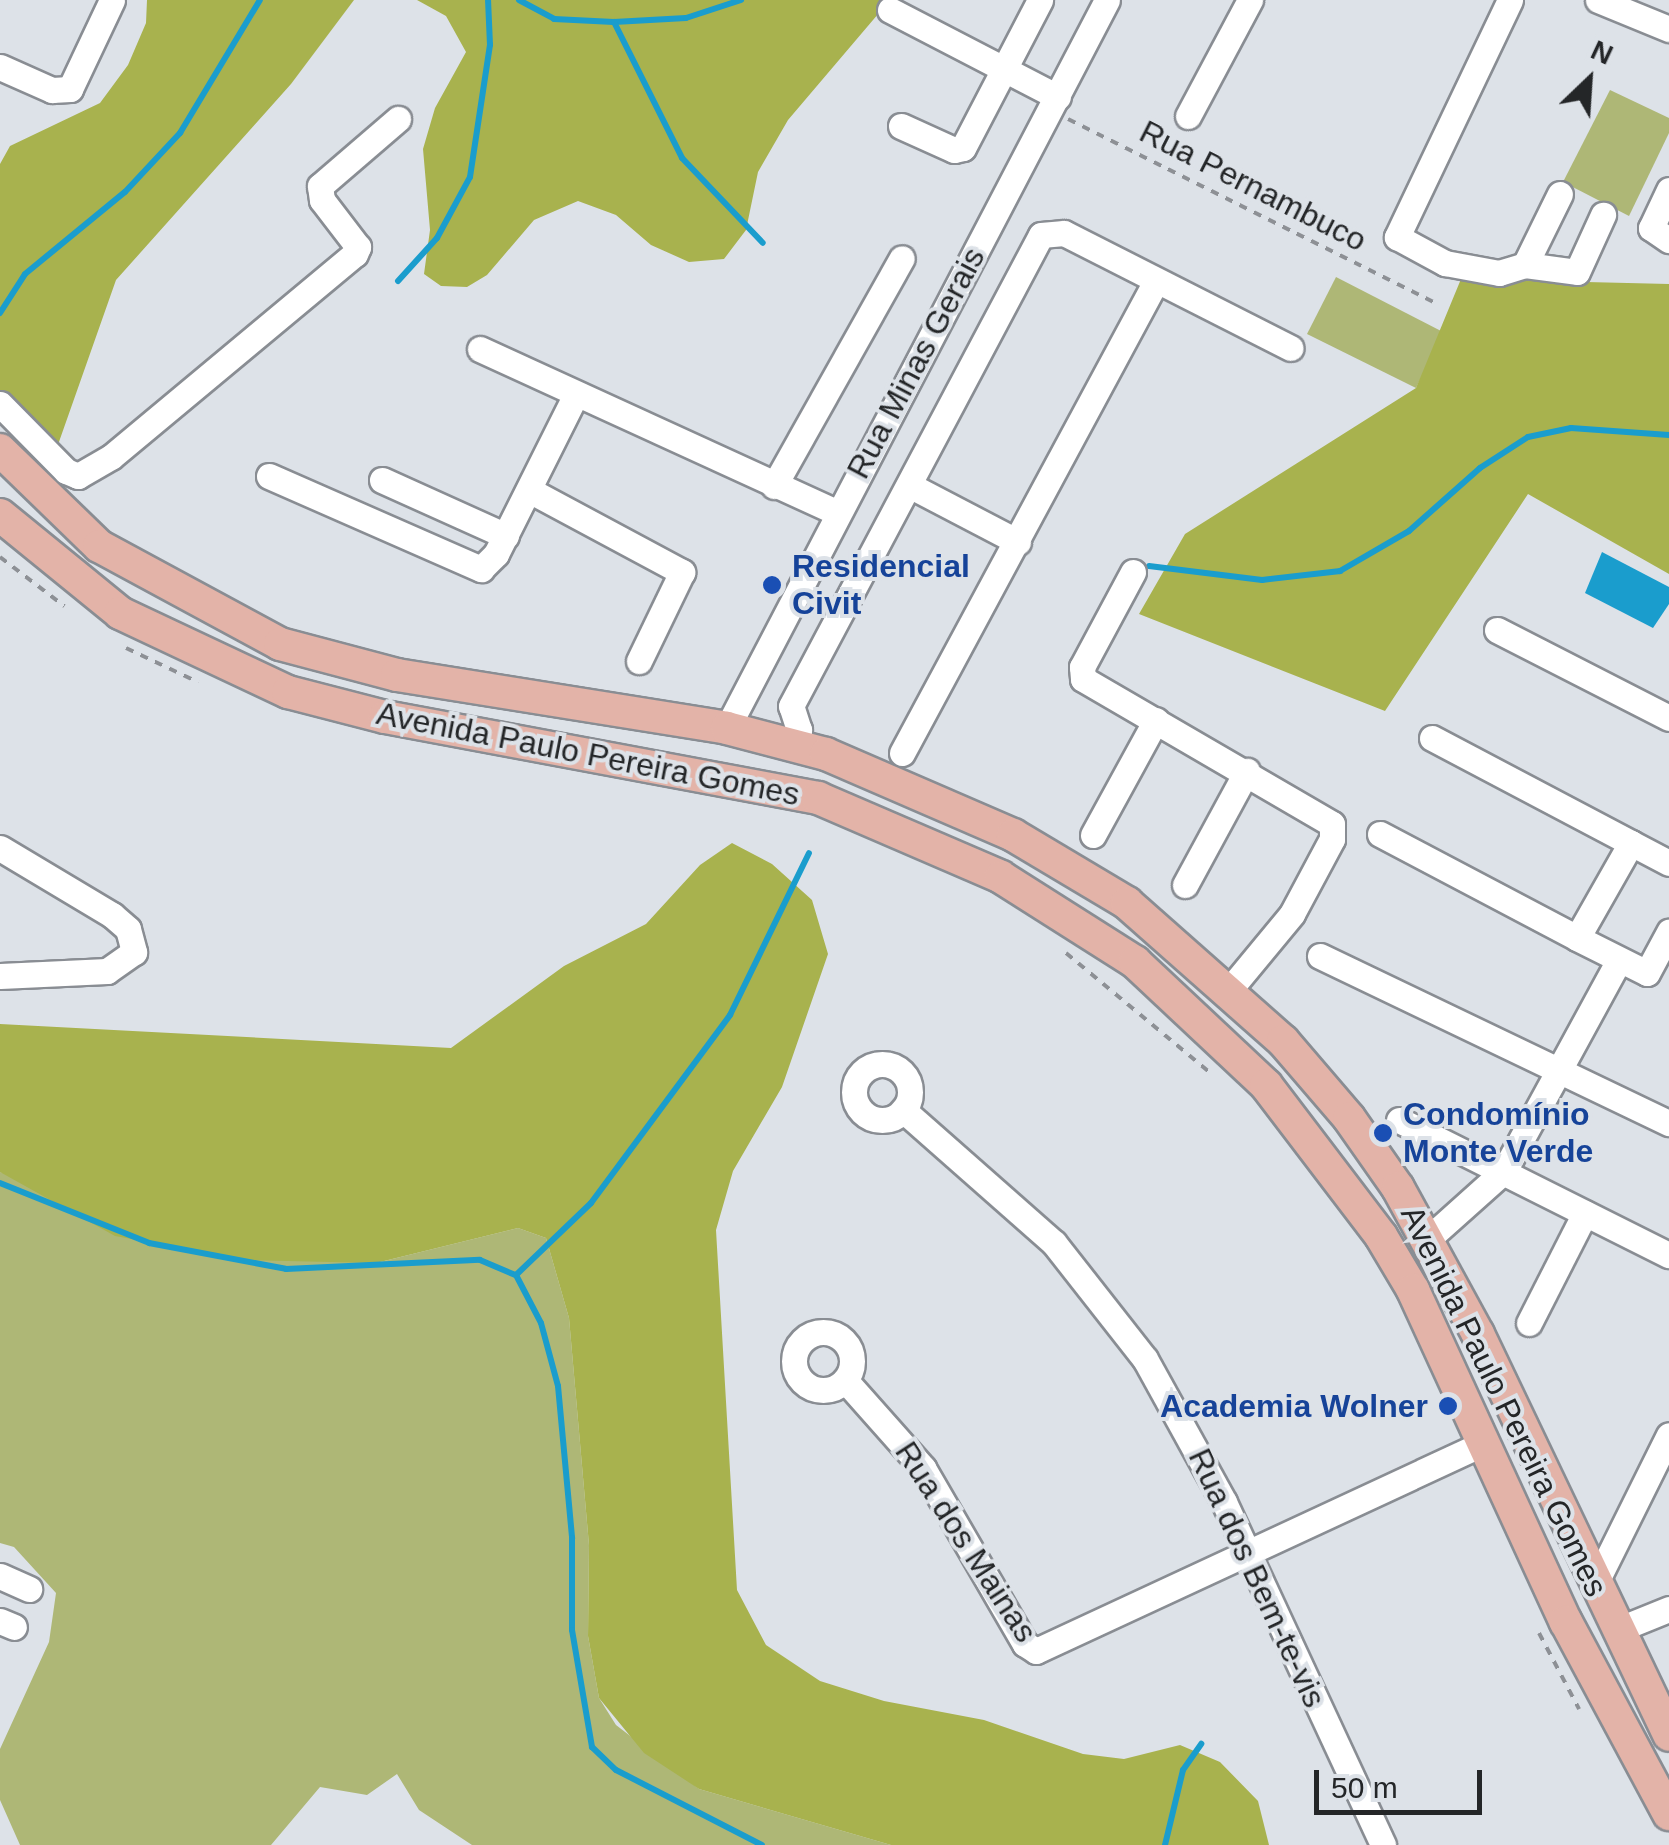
<!DOCTYPE html>
<meta charset="utf-8">
<style>
body{margin:0}
#map{position:relative;width:1669px;height:1845px;overflow:hidden;background:#dde2e8;font-family:Arial,sans-serif}
div>[style]{position:absolute}
[style*='--x']{left:calc(var(--x)*1px);top:calc(var(--y)*1px);width:calc(var(--w)*1px);rotate:calc(var(--a)*1deg)}
.green>*{inset:0;background:#aeb776}
.forest>*{inset:0;background:#a8b24e}
.water>*{inset:0;background:#1a9dcd}
.stream>*{height:6px;margin:-3px;padding:0 3px;transform-origin:3px;border-radius:3px;background:#1a9dcd}
.path>*{height:4px;margin-top:-2px;transform-origin:0;background:repeating-linear-gradient(90deg,#8d9095 0 8px,transparent 0 16px)}
.roads{filter:drop-shadow(2px 0 #898d93) drop-shadow(-2px 0 #898d93) drop-shadow(0 2px #898d93) drop-shadow(0 -2px #898d93)}
.minor>*{height:25px;margin:-12.5px;padding:0 12.5px;transform-origin:12.5px;border-radius:12.5px;background:#fff}
.minor>.ring{margin:-12.5px;padding:0;box-sizing:content-box;background:none;border:25px solid #fff;border-radius:50%}
.major>*{height:32px;margin:-16px;padding:0 16px;transform-origin:16px;border-radius:16px;background:#e3b3a8}
.dots>*{width:28px;height:28px;translate:-50% -50%;box-sizing:border-box;border:5px solid #dde2e8;border-radius:50%}
span{translate:-50% -50%;white-space:nowrap;text-align:center;line-height:1.15;-webkit-text-stroke:8px #dde2e8;paint-order:stroke}
.street-label{font-size:32px;color:#242628}
.transit-label{font-size:32px;color:#164399;font-weight:700}
.left{translate:0 -50%;text-align:left}
.right{translate:-100% -50%;text-align:right}
.north{position:absolute;left:1539px;top:30px;width:100px;height:100px;-webkit-text-stroke:8px #dde2e8;paint-order:stroke;rotate:25deg;font-size:28px;font-weight:700;line-height:40px;text-align:center;color:#242628}
.north::after{content:'';display:block;margin:auto;width:35px;height:45px;background:#242628;clip-path:polygon(50% 0,100% 100%,50% 72%,0 100%)}
.scale{position:absolute;left:1314px;top:1770px;width:168px;height:45px;box-sizing:border-box;border:5px solid #242628;border-top:0;padding-left:12px;font-size:30px;line-height:35px;white-space:nowrap;color:#242628;-webkit-text-stroke:8px #dde2e8;paint-order:stroke}
</style>
<div id="map">
<div class="green">
<i style="clip-path:polygon(1610px 90px,1669px 118px,1669px 133px,1629px 216px,1563px 182px)"></i>
<i style="clip-path:polygon(1336px 277px,1443px 332px,1416px 388px,1307px 334px)"></i>
<i style="clip-path:polygon(0 1172px,376px 1263px,518px 1228px,546px 1238px,569px 1318px,589px 1545px,588px 1636px,599px 1698px,616px 1725px,699px 1789px,891px 1845px,472px 1845px,419px 1810px,397px 1774px,367px 1795px,320px 1787px,271px 1845px,20px 1845px,0 1800px,0 1749px,49px 1642px,56px 1593px,14px 1547px,0 1543px)"></i>
</div>
<div class="forest">
<i style="clip-path:polygon(147px 0,354px 0,291px 84px,116px 280px,54px 456px,0 398px,0 164px,10px 146px,100px 103px,128px 65px,146px 23px)"></i>
<i style="clip-path:polygon(417px 0,890px 0,788px 120px,758px 172px,746px 230px,724px 259px,689px 262px,651px 245px,616px 215px,578px 201px,534px 220px,487px 275px,467px 287px,441px 286px,424px 274px,430px 230px,423px 149px,435px 108px,466px 52px,446px 16px)"></i>
<i style="clip-path:polygon(1461px 279px,1669px 284px,1669px 574px,1528px 494px,1385px 711px,1139px 614px,1185px 534px,1416px 388px)"></i>
<i style="clip-path:polygon(732px 843px,772px 864px,812px 900px,828px 954px,782px 1087px,733px 1171px,716px 1230px,737px 1590px,766px 1645px,820px 1681px,884px 1701px,984px 1720px,1083px 1754px,1124px 1759px,1180px 1745px,1220px 1762px,1258px 1801px,1269px 1845px,891px 1845px,699px 1789px,644px 1753px,599px 1698px,588px 1636px,589px 1545px,569px 1318px,546px 1238px,518px 1228px,376px 1263px,248px 1260px,115px 1236px,0 1172px,0 1024px,451px 1048px,564px 966px,646px 924px,700px 865px)"></i>
</div>
<div class="water">
<i style="clip-path:polygon(1602px 552px,1669px 587px,1669px 604px,1653px 628px,1585px 593px)"></i>
</div>
<div class="stream">
<i style="--x:519;--y:0;--w:40;--a:28"></i>
<i style="--x:554;--y:19;--w:60;--a:2.9"></i>
<i style="--x:614;--y:22;--w:72;--a:-3.2"></i>
<i style="--x:686;--y:18;--w:58;--a:-18.1"></i>
<i style="--x:614;--y:22;--w:152;--a:63.4"></i>
<i style="--x:682;--y:158;--w:117;--a:46.4"></i>
<i style="--x:398;--y:281;--w:58;--a:-47.8"></i>
<i style="--x:437;--y:238;--w:69;--a:-61.6"></i>
<i style="--x:470;--y:177;--w:134;--a:-81.4"></i>
<i style="--x:490;--y:45;--w:45;--a:-92.5"></i>
<i style="--x:0;--y:313;--w:46;--a:-57.3"></i>
<i style="--x:25;--y:274;--w:129;--a:-39.4"></i>
<i style="--x:125;--y:192;--w:81;--a:-47"></i>
<i style="--x:180;--y:133;--w:155;--a:-59"></i>
<i style="--x:1149;--y:566;--w:114;--a:7.1"></i>
<i style="--x:1262;--y:580;--w:79;--a:-6.6"></i>
<i style="--x:1340;--y:571;--w:80;--a:-30.1"></i>
<i style="--x:1409;--y:531;--w:95;--a:-41.6"></i>
<i style="--x:1480;--y:468;--w:57;--a:-32.9"></i>
<i style="--x:1528;--y:437;--w:44;--a:-11.8"></i>
<i style="--x:1571;--y:428;--w:98;--a:4.1"></i>
<i style="--x:0;--y:1183;--w:161;--a:21.9"></i>
<i style="--x:149;--y:1243;--w:139;--a:10.7"></i>
<i style="--x:286;--y:1269;--w:194;--a:-2.7"></i>
<i style="--x:480;--y:1260;--w:39;--a:23"></i>
<i style="--x:516;--y:1275;--w:54;--a:62.5"></i>
<i style="--x:541;--y:1323;--w:65;--a:74.9"></i>
<i style="--x:558;--y:1386;--w:153;--a:84.7"></i>
<i style="--x:572;--y:1538;--w:92;--a:90"></i>
<i style="--x:572;--y:1630;--w:119;--a:80.3"></i>
<i style="--x:592;--y:1747;--w:33;--a:44"></i>
<i style="--x:616;--y:1770;--w:164;--a:27.2"></i>
<i style="--x:516;--y:1275;--w:104;--a:-43.8"></i>
<i style="--x:591;--y:1203;--w:234;--a:-53.5"></i>
<i style="--x:730;--y:1015;--w:180;--a:-64"></i>
<i style="--x:1165;--y:1845;--w:77;--a:-76.5"></i>
<i style="--x:1183;--y:1770;--w:32;--a:-55"></i>
</div>
<div class="path">
<i style="--x:1068;--y:119;--w:411;--a:26.6"></i>
<i style="--x:0;--y:557;--w:81;--a:37.4"></i>
<i style="--x:126;--y:648;--w:80;--a:25.3"></i>
<i style="--x:1066;--y:953;--w:185;--a:39.7"></i>
<i style="--x:1539;--y:1633;--w:86;--a:62.2"></i>
</div>
<div class="roads">
<div class="minor">
<i style="--x:1510;--y:0;--w:263;--a:115.5"></i>
<i style="--x:1397;--y:237;--w:55;--a:28.4"></i>
<i style="--x:1445;--y:263;--w:55;--a:10.5"></i>
<i style="--x:1499;--y:273;--w:27;--a:-17"></i>
<i style="--x:1525;--y:265;--w:79;--a:-63.8"></i>
<i style="--x:1598;--y:0;--w:77;--a:22.2"></i>
<i style="--x:890;--y:10;--w:189;--a:27.4"></i>
<i style="--x:0;--y:67;--w:57;--a:23.9"></i>
<i style="--x:52;--y:90;--w:18;--a:-3"></i>
<i style="--x:70;--y:89;--w:98;--a:-64.7"></i>
<i style="--x:1188;--y:116;--w:132;--a:-61.9"></i>
<i style="--x:901;--y:126;--w:58;--a:24.4"></i>
<i style="--x:954;--y:150;--w:9;--a:-13"></i>
<i style="--x:963;--y:148;--w:167;--a:-62.5"></i>
<i style="--x:1669;--y:190;--w:42;--a:115.3"></i>
<i style="--x:1651;--y:228;--w:22;--a:34"></i>
<i style="--x:1525;--y:265;--w:52;--a:7.7"></i>
<i style="--x:1577;--y:272;--w:63;--a:-65.5"></i>
<i style="--x:480;--y:349;--w:392;--a:24.6"></i>
<i style="--x:0;--y:404;--w:94;--a:45.4"></i>
<i style="--x:66;--y:471;--w:13;--a:23"></i>
<i style="--x:78;--y:476;--w:38;--a:-30"></i>
<i style="--x:111;--y:457;--w:317;--a:-39.8"></i>
<i style="--x:355;--y:254;--w:8;--a:-67"></i>
<i style="--x:358;--y:247;--w:59;--a:-127.5"></i>
<i style="--x:322;--y:200;--w:14;--a:-98"></i>
<i style="--x:320;--y:186;--w:103;--a:-40.7"></i>
<i style="--x:269;--y:476;--w:232;--a:23.7"></i>
<i style="--x:481;--y:569;--w:21;--a:-45"></i>
<i style="--x:496;--y:554;--w:177;--a:-63.4"></i>
<i style="--x:382;--y:480;--w:136;--a:24.3"></i>
<i style="--x:909;--y:485;--w:123;--a:27.6"></i>
<i style="--x:774;--y:486;--w:261;--a:-60.7"></i>
<i style="--x:529;--y:490;--w:174;--a:28.2"></i>
<i style="--x:682;--y:572;--w:99;--a:115.8"></i>
<i style="--x:1133;--y:572;--w:108;--a:118.2"></i>
<i style="--x:1082;--y:667;--w:12;--a:85"></i>
<i style="--x:1083;--y:679;--w:288;--a:30.2"></i>
<i style="--x:1332;--y:824;--w:15;--a:90"></i>
<i style="--x:1332;--y:839;--w:85;--a:118.1"></i>
<i style="--x:1292;--y:914;--w:97;--a:129.6"></i>
<i style="--x:1497;--y:630;--w:193;--a:27.1"></i>
<i style="--x:727;--y:728;--w:821;--a:-62.44"></i>
<i style="--x:1432;--y:738;--w:225;--a:27.8"></i>
<i style="--x:795;--y:744;--w:15;--a:-74"></i>
<i style="--x:799;--y:730;--w:25;--a:-108"></i>
<i style="--x:791;--y:706;--w:533;--a:-62.04"></i>
<i style="--x:1041;--y:235;--w:23;--a:-5"></i>
<i style="--x:1064;--y:233;--w:254;--a:26.9"></i>
<i style="--x:902;--y:753;--w:534;--a:-61.71"></i>
<i style="--x:1380;--y:834;--w:223;--a:27.8"></i>
<i style="--x:1093;--y:835;--w:131;--a:-61.3"></i>
<i style="--x:0;--y:848;--w:131;--a:30.9"></i>
<i style="--x:112;--y:915;--w:21;--a:41"></i>
<i style="--x:128;--y:929;--w:24;--a:75"></i>
<i style="--x:134;--y:952;--w:33;--a:145"></i>
<i style="--x:107;--y:971;--w:107;--a:177.3"></i>
<i style="--x:1669;--y:863;--w:43;--a:-152.2"></i>
<i style="--x:1631;--y:843;--w:109;--a:119.6"></i>
<i style="--x:1577;--y:938;--w:78;--a:26.6"></i>
<i style="--x:1647;--y:973;--w:47;--a:-61.8"></i>
<i style="--x:1185;--y:885;--w:130;--a:-61.5"></i>
<i style="--x:1320;--y:956;--w:387;--a:25.6"></i>
<i class="ring" style="left:854px;top:1064px;width:31px;height:31px"></i>
<i style="--x:903;--y:1110;--w:201;--a:41.4"></i>
<i style="--x:1054;--y:1243;--w:147;--a:51.9"></i>
<i style="--x:1145;--y:1359;--w:163;--a:61.1"></i>
<i style="--x:1224;--y:1502;--w:378;--a:65.1"></i>
<i style="--x:1399;--y:1120;--w:302;--a:26.6"></i>
<i style="--x:1429;--y:1238;--w:101;--a:-41.8"></i>
<i style="--x:1504;--y:1171;--w:240;--a:-61.4"></i>
<i style="--x:1529;--y:1323;--w:123;--a:-63"></i>
<i class="ring" style="left:794px;top:1332px;width:33px;height:33px"></i>
<i style="--x:845;--y:1380;--w:118;--a:48.4"></i>
<i style="--x:923;--y:1468;--w:203;--a:59.9"></i>
<i style="--x:1025;--y:1644;--w:13;--a:32"></i>
<i style="--x:1036;--y:1651;--w:494;--a:-24.9"></i>
<i style="--x:0;--y:1576;--w:32;--a:24"></i>
<i style="--x:1595;--y:1584;--w:166;--a:-63.6"></i>
<i style="--x:0;--y:1621;--w:15;--a:23"></i>
<i style="--x:1617;--y:1630;--w:56;--a:-22"></i>
</div>
<div class="major">
<i style="--x:0;--y:450;--w:138;--a:44.1"></i>
<i style="--x:99;--y:546;--w:206;--a:28.4"></i>
<i style="--x:280;--y:644;--w:121;--a:14.8"></i>
<i style="--x:397;--y:675;--w:334;--a:9.1"></i>
<i style="--x:727;--y:728;--w:102;--a:14.7"></i>
<i style="--x:826;--y:754;--w:204;--a:23.4"></i>
<i style="--x:1013;--y:835;--w:133;--a:30.8"></i>
<i style="--x:1127;--y:903;--w:208;--a:41.5"></i>
<i style="--x:1283;--y:1041;--w:101;--a:49.4"></i>
<i style="--x:1349;--y:1118;--w:85;--a:55"></i>
<i style="--x:1398;--y:1188;--w:166;--a:61.3"></i>
<i style="--x:1478;--y:1334;--w:444;--a:64.5"></i>
<i style="--x:0;--y:515;--w:155;--a:39.2"></i>
<i style="--x:120;--y:613;--w:186;--a:25.2"></i>
<i style="--x:288;--y:692;--w:100;--a:14.5"></i>
<i style="--x:385;--y:717;--w:441;--a:10.6"></i>
<i style="--x:818;--y:798;--w:199;--a:23.3"></i>
<i style="--x:1001;--y:877;--w:159;--a:32.4"></i>
<i style="--x:1135;--y:962;--w:180;--a:43.2"></i>
<i style="--x:1266;--y:1085;--w:190;--a:52.7"></i>
<i style="--x:1381;--y:1236;--w:63;--a:59.3"></i>
<i style="--x:1413;--y:1290;--w:366;--a:65.3"></i>
<i style="--x:1566;--y:1622;--w:218;--a:61.8"></i>
</div>
</div>
<div class="dots">
<i style="left:772px;top:585px;background:#1a4fb4"></i>
<i style="left:1383px;top:1133px;background:#1a4fb4"></i>
<i style="left:1448px;top:1406px;background:#1a4fb4"></i>
</div>
<div class="street-label">
<span style="left:1253px;top:186px;rotate:27deg">Rua Pernambuco</span>
<span style="left:916px;top:363px;rotate:-62deg">Rua Minas Gerais</span>
<span style="left:588px;top:754px;rotate:11deg">Avenida Paulo Pereira Gomes</span>
<span style="left:1504px;top:1401px;rotate:64deg">Avenida Paulo Pereira Gomes</span>
<span style="left:966px;top:1542px;rotate:57deg">Rua dos Mainas</span>
<span style="left:1257px;top:1578px;rotate:65deg">Rua dos Bem-te-vis</span>
</div>
<div class="transit-label">
<span class="left" style="left:792px;top:585px">Residencial<br>Civit</span>
<span class="left" style="left:1403px;top:1133px">Condomínio<br>Monte Verde</span>
<span class="right" style="left:1428px;top:1406px">Academia Wolner</span>
</div>
<div class="north">N</div>
<div class="scale">50 m</div>
</div>
